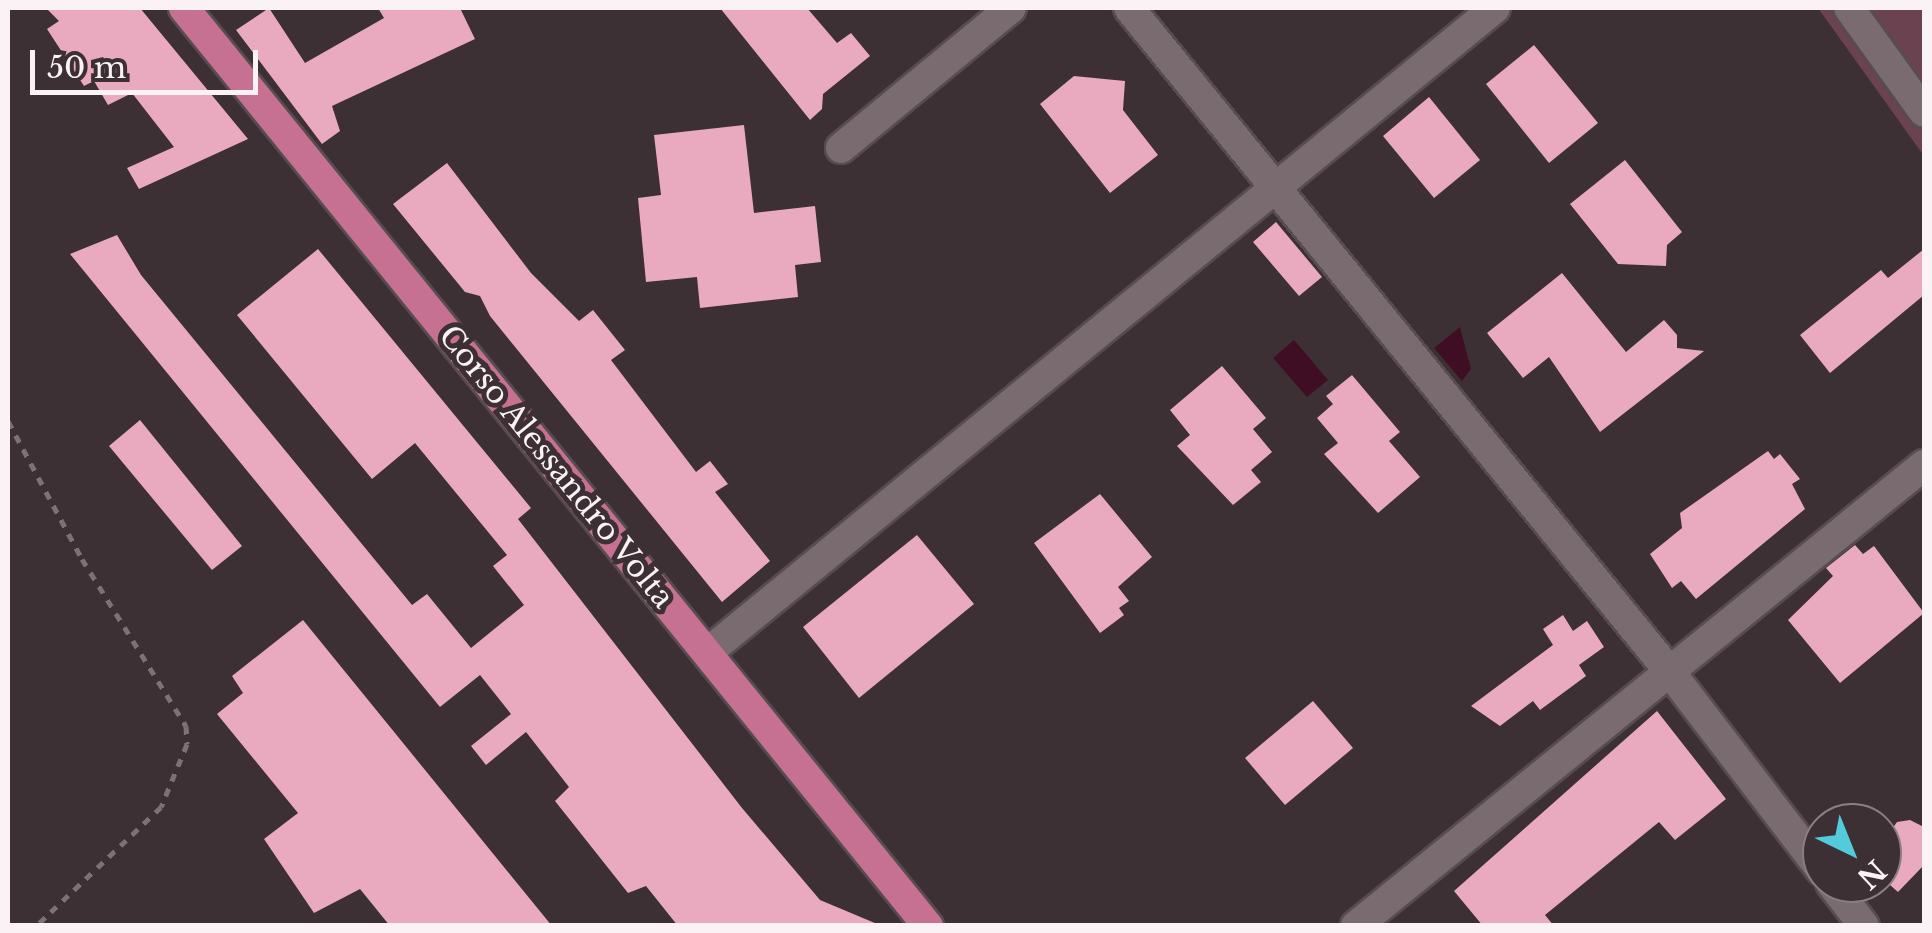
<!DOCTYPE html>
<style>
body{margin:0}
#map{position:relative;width:1932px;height:933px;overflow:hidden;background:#3d3034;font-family:"Libre Baskerville",serif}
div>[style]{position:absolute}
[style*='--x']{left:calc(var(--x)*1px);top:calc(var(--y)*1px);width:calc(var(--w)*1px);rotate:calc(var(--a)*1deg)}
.green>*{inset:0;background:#6a4250}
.water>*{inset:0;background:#400e24}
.building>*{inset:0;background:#e9a9be}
.path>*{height:5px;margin-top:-2.5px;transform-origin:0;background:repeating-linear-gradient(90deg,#7c7174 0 8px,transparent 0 16px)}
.roads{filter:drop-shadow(2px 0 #574c50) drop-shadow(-2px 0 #574c50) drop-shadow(0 2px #574c50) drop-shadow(0 -2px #574c50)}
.minor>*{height:30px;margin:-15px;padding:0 15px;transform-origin:15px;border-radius:15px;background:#796b6f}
.major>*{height:30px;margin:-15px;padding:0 15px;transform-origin:15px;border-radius:15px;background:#c67192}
span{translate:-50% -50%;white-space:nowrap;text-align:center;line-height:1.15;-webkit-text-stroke:10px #3d3034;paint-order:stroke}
.street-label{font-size:30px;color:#faf2f4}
.frame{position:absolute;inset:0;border:10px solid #faf2f4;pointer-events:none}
.north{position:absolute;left:1802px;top:803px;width:100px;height:100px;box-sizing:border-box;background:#3d3034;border:2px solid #897e81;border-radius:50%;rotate:137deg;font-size:28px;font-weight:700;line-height:40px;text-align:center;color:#faf2f4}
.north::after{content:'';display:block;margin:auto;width:35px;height:45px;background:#53cbdb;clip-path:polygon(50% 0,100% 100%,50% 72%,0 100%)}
.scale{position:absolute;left:30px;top:50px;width:228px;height:45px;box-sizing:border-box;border:5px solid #faf2f4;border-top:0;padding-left:12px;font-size:30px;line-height:35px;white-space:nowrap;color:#faf2f4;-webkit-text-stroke:8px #3d3034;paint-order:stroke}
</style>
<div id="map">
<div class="green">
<i style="clip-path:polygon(1818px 8px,1924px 8px,1924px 156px)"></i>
</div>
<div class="water">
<i style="clip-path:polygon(1460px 327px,1471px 369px,1462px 381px,1434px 348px)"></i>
<i style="clip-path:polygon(1294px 340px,1328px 380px,1307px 397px,1273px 358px)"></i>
</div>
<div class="building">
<i style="clip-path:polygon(46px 8px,140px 8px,248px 139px,139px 189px,127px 168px,174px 147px,132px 93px,108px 105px,94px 81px,84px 86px,47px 29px,59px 21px)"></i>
<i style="clip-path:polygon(269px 8px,305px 63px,384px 18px,378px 8px,460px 8px,475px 39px,332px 106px,340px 131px,322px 144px,236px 30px)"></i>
<i style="clip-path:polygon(720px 8px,807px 8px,837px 43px,851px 33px,870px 56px,823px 94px,822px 109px,810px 120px)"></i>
<i style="clip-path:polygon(1534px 45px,1598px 123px,1549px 163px,1486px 84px)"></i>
<i style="clip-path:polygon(1074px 76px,1125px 81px,1123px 110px,1158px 155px,1110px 193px,1040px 104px)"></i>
<i style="clip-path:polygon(1429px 97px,1480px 160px,1434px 198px,1383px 136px)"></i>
<i style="clip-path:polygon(744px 125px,754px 213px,815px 206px,821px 262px,795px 265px,798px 297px,700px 308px,697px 277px,646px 282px,638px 198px,661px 195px,654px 135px)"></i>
<i style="clip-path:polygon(1625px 160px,1682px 232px,1667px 245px,1666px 266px,1618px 264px,1570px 204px)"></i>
<i style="clip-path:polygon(447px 163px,531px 273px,579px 321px,593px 310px,625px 350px,611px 360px,696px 472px,710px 461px,728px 484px,715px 492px,770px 561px,722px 602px,490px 316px,480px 296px,465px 292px,393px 204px)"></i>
<i style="clip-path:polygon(1276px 222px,1322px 277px,1299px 296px,1253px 242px)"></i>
<i style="clip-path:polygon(117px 235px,141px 275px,412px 605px,427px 594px,471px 648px,524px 605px,493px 566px,507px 555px,415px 443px,372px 479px,237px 315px,318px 249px,531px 508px,518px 519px,742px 808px,820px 900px,882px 926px,678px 926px,646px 886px,628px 893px,555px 801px,569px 787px,526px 732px,486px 765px,471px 746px,511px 714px,480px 675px,440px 707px,70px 254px)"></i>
<i style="clip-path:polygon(1924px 249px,1924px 295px,1830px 373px,1800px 335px,1881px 270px,1888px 278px)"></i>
<i style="clip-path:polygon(1562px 273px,1626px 352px,1664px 320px,1677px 335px,1677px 348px,1704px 351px,1600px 432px,1549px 357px,1523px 378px,1487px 333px)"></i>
<i style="clip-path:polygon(1222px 366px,1266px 418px,1253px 429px,1272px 452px,1251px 470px,1261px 482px,1233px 505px,1177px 446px,1190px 435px,1170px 410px)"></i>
<i style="clip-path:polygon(1352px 375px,1400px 432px,1389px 441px,1420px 477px,1378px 513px,1324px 454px,1338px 443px,1317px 418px,1333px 404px,1326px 396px)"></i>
<i style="clip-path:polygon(140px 420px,242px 546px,212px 570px,109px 446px)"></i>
<i style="clip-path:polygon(1768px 451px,1774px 459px,1780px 454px,1800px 479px,1792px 484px,1805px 509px,1696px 599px,1681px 581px,1672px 588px,1650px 554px,1682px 528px,1680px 513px)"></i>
<i style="clip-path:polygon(1100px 494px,1152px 557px,1118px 587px,1129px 601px,1119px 608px,1124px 615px,1100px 633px,1034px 543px)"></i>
<i style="clip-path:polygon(917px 535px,974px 604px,859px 698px,803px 627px)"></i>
<i style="clip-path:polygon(1855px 545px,1863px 554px,1874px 546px,1924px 613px,1840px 683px,1788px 620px,1833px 576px,1826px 568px)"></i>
<i style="clip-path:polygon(1563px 615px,1573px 631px,1587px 621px,1604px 647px,1579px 665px,1586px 676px,1540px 710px,1533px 701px,1500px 726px,1471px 706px,1553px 645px,1543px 629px)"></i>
<i style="clip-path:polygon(303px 620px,552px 926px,390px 926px,360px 889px,314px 913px,264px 839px,298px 813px,217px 714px,243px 693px,232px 676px)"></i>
<i style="clip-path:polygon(1313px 701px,1353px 748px,1285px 805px,1245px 758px)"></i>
<i style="clip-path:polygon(1657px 711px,1726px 799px,1675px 840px,1659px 822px,1545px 915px,1554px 926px,1483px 926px,1454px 891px)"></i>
<i style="clip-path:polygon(1910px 820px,1924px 827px,1924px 865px,1898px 892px,1882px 878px,1887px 865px,1882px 843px,1897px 822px)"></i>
</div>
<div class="path">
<i style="--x:8;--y:421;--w:157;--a:61.8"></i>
<i style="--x:82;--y:559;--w:197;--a:58.1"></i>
<i style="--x:186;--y:726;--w:18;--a:87"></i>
<i style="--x:187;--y:744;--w:68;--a:112.4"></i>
<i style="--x:161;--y:807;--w:173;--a:136.4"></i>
</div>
<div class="roads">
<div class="minor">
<i style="--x:1129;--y:8;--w:856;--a:50.83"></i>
<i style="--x:1670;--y:672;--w:250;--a:52.6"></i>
<i style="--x:1849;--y:8;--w:128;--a:54.2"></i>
<i style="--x:841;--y:148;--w:220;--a:-39.5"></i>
<i style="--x:707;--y:653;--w:1018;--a:-39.3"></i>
<i style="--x:1831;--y:883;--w:54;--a:52.5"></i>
<i style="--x:1356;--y:926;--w:732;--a:-39.06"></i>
</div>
<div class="major">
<i style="--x:184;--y:8;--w:1182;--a:50.98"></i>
</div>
</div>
<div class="street-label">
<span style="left:556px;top:467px;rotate:51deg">Corso Alessandro Volta</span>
</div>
<div class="frame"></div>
<div class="north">N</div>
<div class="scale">50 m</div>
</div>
